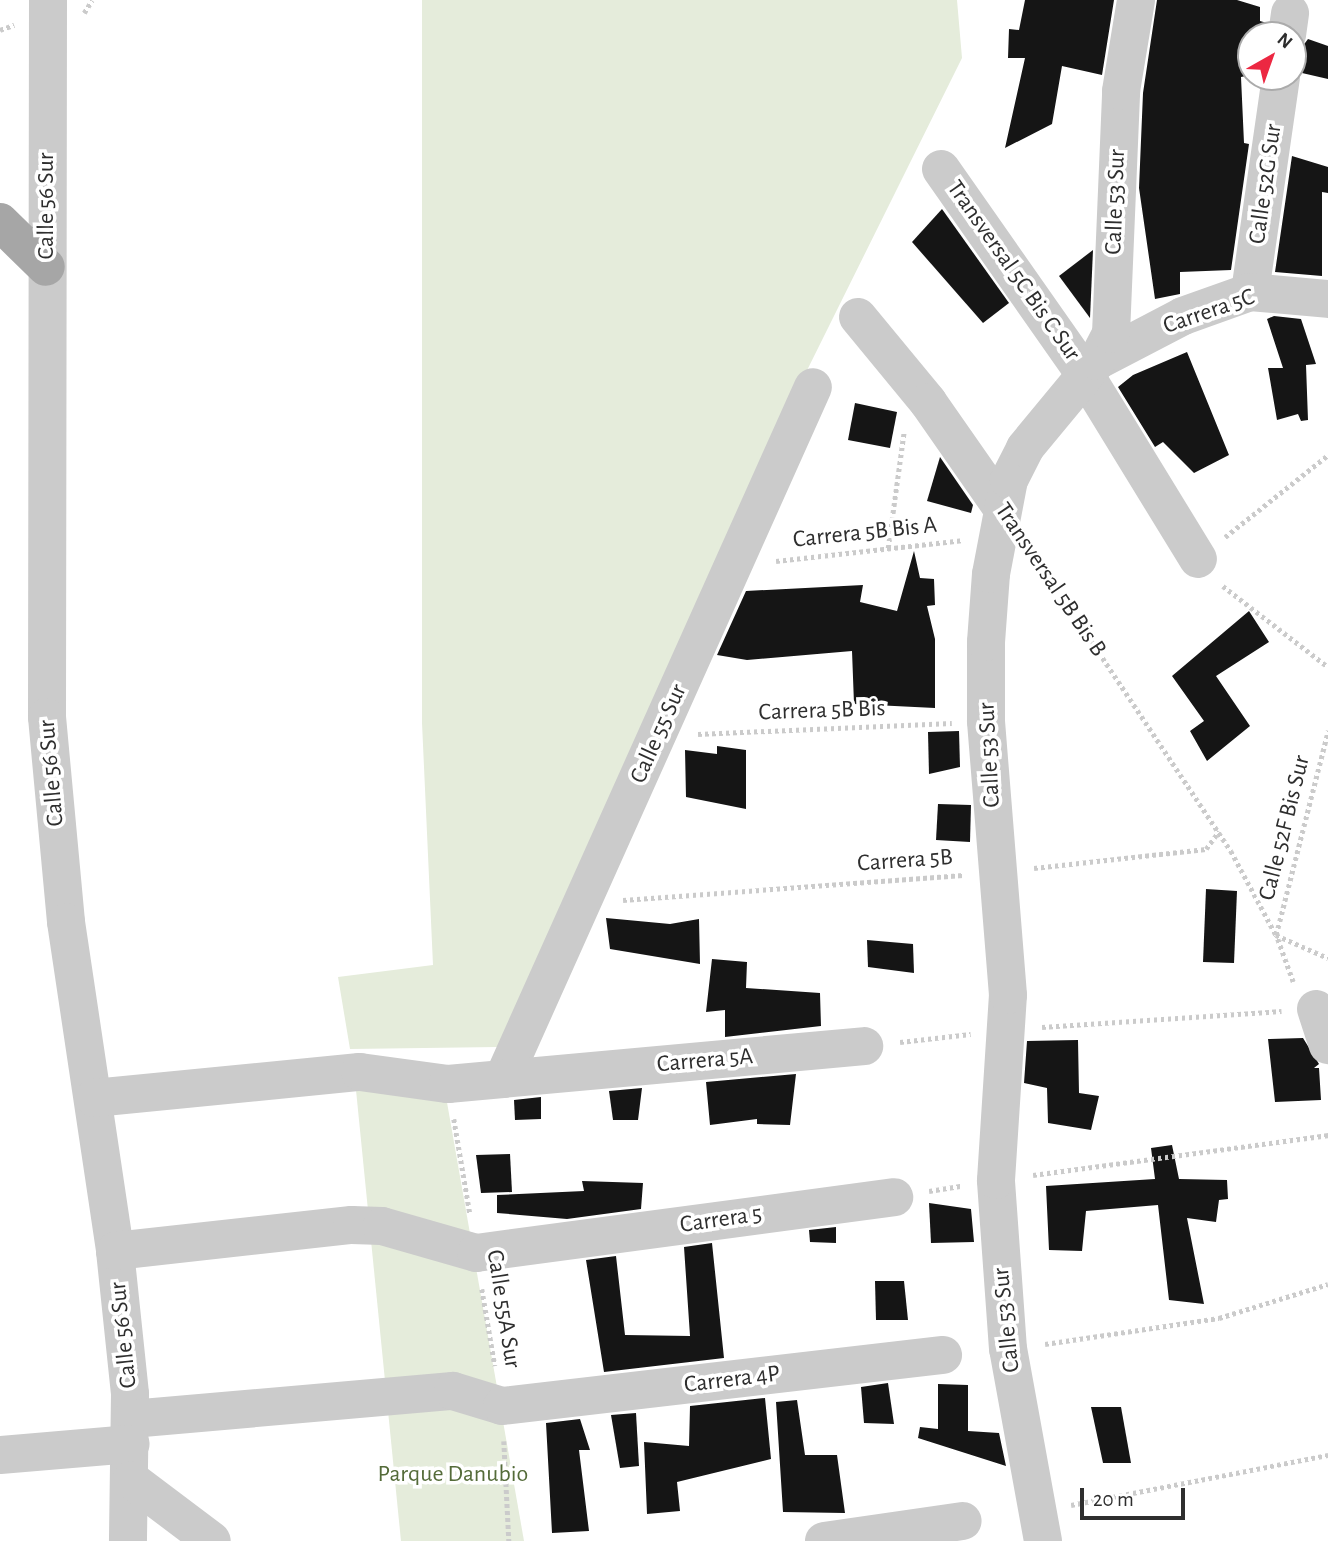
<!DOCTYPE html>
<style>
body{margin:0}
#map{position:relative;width:1328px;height:1541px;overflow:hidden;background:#fff;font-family:"Alegreya Sans",sans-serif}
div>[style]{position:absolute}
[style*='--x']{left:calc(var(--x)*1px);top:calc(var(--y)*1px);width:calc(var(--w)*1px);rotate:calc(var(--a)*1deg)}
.green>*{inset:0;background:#e5ecdb}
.building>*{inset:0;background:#151515}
.path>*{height:4.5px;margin-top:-2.25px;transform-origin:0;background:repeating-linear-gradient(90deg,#cbcbcb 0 3.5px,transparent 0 7px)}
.minor>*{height:38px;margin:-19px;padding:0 19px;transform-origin:19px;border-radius:19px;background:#cbcbcb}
.major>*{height:38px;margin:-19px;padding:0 19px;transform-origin:19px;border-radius:19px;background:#a6a6a6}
span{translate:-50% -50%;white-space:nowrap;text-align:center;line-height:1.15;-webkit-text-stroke:7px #fff;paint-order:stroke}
.street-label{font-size:24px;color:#2e2e2e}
.park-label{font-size:24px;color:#546b39}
.north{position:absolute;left:1237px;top:21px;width:70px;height:70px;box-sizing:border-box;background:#fff;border:2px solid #ababab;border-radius:50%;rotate:40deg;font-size:19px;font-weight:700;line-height:28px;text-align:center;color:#2e2e2e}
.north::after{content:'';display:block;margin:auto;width:24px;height:32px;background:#ec2842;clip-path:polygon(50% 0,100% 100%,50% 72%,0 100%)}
.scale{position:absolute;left:1080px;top:1488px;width:105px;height:32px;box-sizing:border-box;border:4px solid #2e2e2e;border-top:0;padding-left:9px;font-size:21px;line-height:24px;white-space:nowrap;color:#2e2e2e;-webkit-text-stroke:5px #fff;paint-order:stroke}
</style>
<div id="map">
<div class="green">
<i style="clip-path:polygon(422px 0,957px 0,962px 58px,764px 457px,498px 1047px,350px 1049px,338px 977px,433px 965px,422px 723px)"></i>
<i style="clip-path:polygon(355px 1080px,445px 1091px,524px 1541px,401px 1541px)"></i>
</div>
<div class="building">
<i style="clip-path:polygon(1025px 0,1114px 0,1102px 75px,1062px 66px,1052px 124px,1005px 148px,1025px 58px,1008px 58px,1009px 29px,1019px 30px)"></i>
<i style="clip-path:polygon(1157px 0,1237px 0,1260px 7px,1260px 21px,1267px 23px,1266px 35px,1251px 35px,1251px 75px,1241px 77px,1244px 143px,1249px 144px,1231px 270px,1180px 272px,1180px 294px,1155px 299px,1139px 188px,1143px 93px)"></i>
<i style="clip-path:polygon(1308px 39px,1328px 46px,1328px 79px,1302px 73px,1293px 59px)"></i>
<i style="clip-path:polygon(1292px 156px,1328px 167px,1328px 193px,1322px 192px,1322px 276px,1275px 272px)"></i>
<i style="clip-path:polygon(942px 209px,1009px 303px,983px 323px,912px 242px)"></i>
<i style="clip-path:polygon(1093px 250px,1090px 318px,1059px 276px)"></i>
<i style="clip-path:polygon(1274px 316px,1301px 319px,1316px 364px,1306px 365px,1308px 420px,1301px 421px,1298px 414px,1277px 420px,1268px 368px,1283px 368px,1267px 319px)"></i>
<i style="clip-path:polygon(1187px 352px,1229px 455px,1194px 473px,1163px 442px,1155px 447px,1118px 387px,1133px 375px)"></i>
<i style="clip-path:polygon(855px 403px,897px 412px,890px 448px,848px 440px)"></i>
<i style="clip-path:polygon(940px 457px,973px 505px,971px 513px,927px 501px)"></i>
<i style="clip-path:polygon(914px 551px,920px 578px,934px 579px,935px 605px,927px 606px,935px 639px,935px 708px,854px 704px,852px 651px,747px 660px,717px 655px,746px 591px,863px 585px,860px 602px,897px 611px)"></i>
<i style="clip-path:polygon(1249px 611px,1269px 642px,1216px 676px,1250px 726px,1207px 761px,1190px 731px,1204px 721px,1172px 676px)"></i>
<i style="clip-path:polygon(959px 731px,960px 767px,929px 774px,928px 732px)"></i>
<i style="clip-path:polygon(717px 746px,746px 750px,746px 809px,686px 797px,685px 750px,717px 754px)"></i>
<i style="clip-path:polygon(938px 804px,971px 805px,970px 842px,936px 840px)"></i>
<i style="clip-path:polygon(1206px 889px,1237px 891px,1234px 963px,1203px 962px)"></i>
<i style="clip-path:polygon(606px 918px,670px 924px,699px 919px,700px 964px,610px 949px)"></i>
<i style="clip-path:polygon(867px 940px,913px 944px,914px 973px,868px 967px)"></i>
<i style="clip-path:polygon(712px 959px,747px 962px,746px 988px,820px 993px,821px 1026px,725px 1037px,725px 1010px,706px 1012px)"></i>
<i style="clip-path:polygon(1303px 1038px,1319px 1064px,1314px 1068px,1319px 1068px,1321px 1100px,1275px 1102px,1268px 1039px)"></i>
<i style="clip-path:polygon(1078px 1040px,1079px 1093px,1099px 1096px,1091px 1130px,1048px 1123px,1047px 1088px,1024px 1083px,1027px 1041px)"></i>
<i style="clip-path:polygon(796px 1074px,790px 1125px,757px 1124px,757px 1119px,710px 1125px,706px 1082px)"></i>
<i style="clip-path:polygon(642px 1088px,638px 1120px,613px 1120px,609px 1091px)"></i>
<i style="clip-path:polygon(541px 1097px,541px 1119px,515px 1120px,514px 1100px)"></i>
<i style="clip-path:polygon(1172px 1145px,1179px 1179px,1227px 1180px,1228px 1199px,1219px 1200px,1216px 1222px,1187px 1218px,1204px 1304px,1169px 1300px,1158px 1205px,1086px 1211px,1082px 1251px,1049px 1250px,1046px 1186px,1155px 1179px,1151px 1148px)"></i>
<i style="clip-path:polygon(510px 1154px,512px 1192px,481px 1193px,476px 1155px)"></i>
<i style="clip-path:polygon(582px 1181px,643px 1183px,641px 1209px,567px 1219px,497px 1213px,497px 1195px,584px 1191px)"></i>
<i style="clip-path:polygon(929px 1203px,971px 1209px,974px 1242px,931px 1243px)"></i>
<i style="clip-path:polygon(836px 1227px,836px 1243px,810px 1242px,809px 1230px)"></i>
<i style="clip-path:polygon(712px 1243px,724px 1358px,604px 1372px,586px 1260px,616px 1256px,625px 1335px,690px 1336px,684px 1247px)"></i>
<i style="clip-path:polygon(875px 1281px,904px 1281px,908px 1320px,876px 1320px)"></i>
<i style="clip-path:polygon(888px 1383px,894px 1424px,864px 1423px,861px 1387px)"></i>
<i style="clip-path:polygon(938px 1384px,968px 1385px,968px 1431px,999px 1433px,1006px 1466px,918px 1438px,920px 1427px,938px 1429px)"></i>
<i style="clip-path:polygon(765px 1398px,771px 1459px,677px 1482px,680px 1511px,647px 1514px,644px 1442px,689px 1446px,690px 1406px)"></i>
<i style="clip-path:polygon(797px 1400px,805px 1455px,837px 1455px,845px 1513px,783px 1512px,776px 1402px)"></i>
<i style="clip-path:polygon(1091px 1407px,1121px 1407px,1131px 1463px,1103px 1463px)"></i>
<i style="clip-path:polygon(636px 1413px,639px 1466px,620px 1468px,611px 1415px)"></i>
<i style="clip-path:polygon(580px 1419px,590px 1450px,579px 1450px,589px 1531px,552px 1533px,546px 1423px)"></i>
</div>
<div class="path">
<i style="--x:84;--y:13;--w:15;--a:-58"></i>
<i style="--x:0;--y:30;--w:15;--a:-20"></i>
<i style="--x:1225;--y:537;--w:132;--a:-38.5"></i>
<i style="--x:888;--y:548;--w:118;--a:-82.2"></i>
<i style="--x:1033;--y:553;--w:358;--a:56.4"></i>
<i style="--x:1231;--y:851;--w:95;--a:61.8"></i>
<i style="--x:1276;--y:935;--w:57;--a:23.9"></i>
<i style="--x:776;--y:561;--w:187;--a:-6.4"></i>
<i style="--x:1223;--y:586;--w:133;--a:37.6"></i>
<i style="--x:698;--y:734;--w:254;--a:-2.5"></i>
<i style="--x:1034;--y:868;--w:173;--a:-6.3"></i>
<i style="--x:1206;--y:849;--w:22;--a:-54"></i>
<i style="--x:623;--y:900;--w:341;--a:-4.2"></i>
<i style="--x:1293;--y:982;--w:50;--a:-109.9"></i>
<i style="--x:1276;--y:935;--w:211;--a:-75.7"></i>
<i style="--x:1042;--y:1027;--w:240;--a:-3.8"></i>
<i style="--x:900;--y:1042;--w:71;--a:-6.4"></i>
<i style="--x:454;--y:1119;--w:96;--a:80.4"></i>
<i style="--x:1033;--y:1175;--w:298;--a:-7.7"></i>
<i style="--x:929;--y:1191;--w:33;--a:-9"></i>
<i style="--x:482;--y:1289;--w:78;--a:80.4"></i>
<i style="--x:1045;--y:1344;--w:176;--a:-8.5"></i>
<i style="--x:1219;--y:1318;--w:114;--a:-17.3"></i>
<i style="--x:504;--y:1441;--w:100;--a:87.1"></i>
<i style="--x:1071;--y:1505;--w:262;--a:-11"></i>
</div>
<div class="minor">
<i style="--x:48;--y:0;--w:717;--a:90.08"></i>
<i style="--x:47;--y:717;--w:206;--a:84.7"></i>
<i style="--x:66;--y:922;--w:333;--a:81.5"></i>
<i style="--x:115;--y:1251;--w:144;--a:84"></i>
<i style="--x:130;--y:1394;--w:147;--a:90.8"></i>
<i style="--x:1287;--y:35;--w:22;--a:-82"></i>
<i style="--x:941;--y:169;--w:249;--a:55"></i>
<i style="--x:1084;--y:373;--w:218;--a:58.5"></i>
<i style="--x:1250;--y:292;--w:217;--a:-81.8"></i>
<i style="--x:858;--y:317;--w:110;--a:50.5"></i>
<i style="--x:928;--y:402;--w:129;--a:55.1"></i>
<i style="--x:1097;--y:361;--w:97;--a:-27.6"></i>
<i style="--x:1183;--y:316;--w:71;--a:-19.7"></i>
<i style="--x:1250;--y:292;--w:78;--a:5.1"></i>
<i style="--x:1316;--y:1009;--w:38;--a:72"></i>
<i style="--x:503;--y:1079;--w:758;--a:-65.87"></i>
<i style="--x:94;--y:1098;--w:267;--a:-5.6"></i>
<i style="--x:360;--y:1072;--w:89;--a:7.8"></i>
<i style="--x:448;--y:1084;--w:418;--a:-5.2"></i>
<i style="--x:115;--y:1251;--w:238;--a:-6.3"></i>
<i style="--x:352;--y:1225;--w:30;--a:2"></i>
<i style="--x:382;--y:1226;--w:98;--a:16"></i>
<i style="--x:476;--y:1253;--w:422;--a:-7.6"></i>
<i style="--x:131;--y:1419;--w:323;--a:-5"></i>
<i style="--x:453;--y:1391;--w:51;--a:17"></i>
<i style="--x:502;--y:1406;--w:444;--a:-6.6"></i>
<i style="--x:0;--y:1455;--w:131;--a:-4.8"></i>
<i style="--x:131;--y:1480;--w:101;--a:37"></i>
<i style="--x:824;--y:1541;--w:140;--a:-8.2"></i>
<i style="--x:1043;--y:1541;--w:195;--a:-100.3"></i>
<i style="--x:1008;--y:1349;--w:169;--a:-94.1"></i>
<i style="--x:996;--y:1180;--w:185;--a:-86.3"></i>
<i style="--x:1008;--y:995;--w:275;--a:-94.6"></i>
<i style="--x:986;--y:721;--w:79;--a:-90"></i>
<i style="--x:986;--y:642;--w:68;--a:-85.8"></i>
<i style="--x:991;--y:574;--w:96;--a:-79.2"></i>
<i style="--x:1009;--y:480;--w:36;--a:-63"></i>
<i style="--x:1025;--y:448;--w:113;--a:-50.4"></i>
<i style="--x:1097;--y:361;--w:30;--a:-63"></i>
<i style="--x:1111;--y:334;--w:243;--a:-87.6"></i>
<i style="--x:1121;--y:91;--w:92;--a:-80.6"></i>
</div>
<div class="major">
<i style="--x:0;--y:222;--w:64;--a:44.4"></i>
</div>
<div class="street-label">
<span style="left:1266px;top:184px;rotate:-82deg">Calle 52G Sur</span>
<span style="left:1116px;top:202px;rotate:-88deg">Calle 53 Sur</span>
<span style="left:47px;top:206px;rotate:-90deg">Calle 56 Sur</span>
<span style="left:1013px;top:271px;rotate:55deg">Transversal 5C Bis C Sur</span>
<span style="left:1209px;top:312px;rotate:-19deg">Carrera 5C</span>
<span style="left:865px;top:533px;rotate:-6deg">Carrera 5B Bis A</span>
<span style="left:1050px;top:580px;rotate:56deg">Transversal 5B Bis B</span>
<span style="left:822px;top:711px;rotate:-2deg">Carrera 5B Bis</span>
<span style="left:659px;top:734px;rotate:-66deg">Calle 55 Sur</span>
<span style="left:990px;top:755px;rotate:-93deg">Calle 53 Sur</span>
<span style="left:52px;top:773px;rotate:-95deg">Calle 56 Sur</span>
<span style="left:1285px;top:828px;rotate:-76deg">Calle 52F Bis Sur</span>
<span style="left:905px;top:861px;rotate:-4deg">Carrera 5B</span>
<span style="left:705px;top:1061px;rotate:-5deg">Carrera 5A</span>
<span style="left:721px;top:1220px;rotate:-8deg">Carrera 5</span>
<span style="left:503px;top:1309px;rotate:81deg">Calle 55A Sur</span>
<span style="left:1007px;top:1320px;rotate:-96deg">Calle 53 Sur</span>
<span style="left:124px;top:1335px;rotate:-96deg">Calle 56 Sur</span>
<span style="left:732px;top:1380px;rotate:-7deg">Carrera 4P</span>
</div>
<div class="park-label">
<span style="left:453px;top:1475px">Parque Danubio</span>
</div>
<div class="north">N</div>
<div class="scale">20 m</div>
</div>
